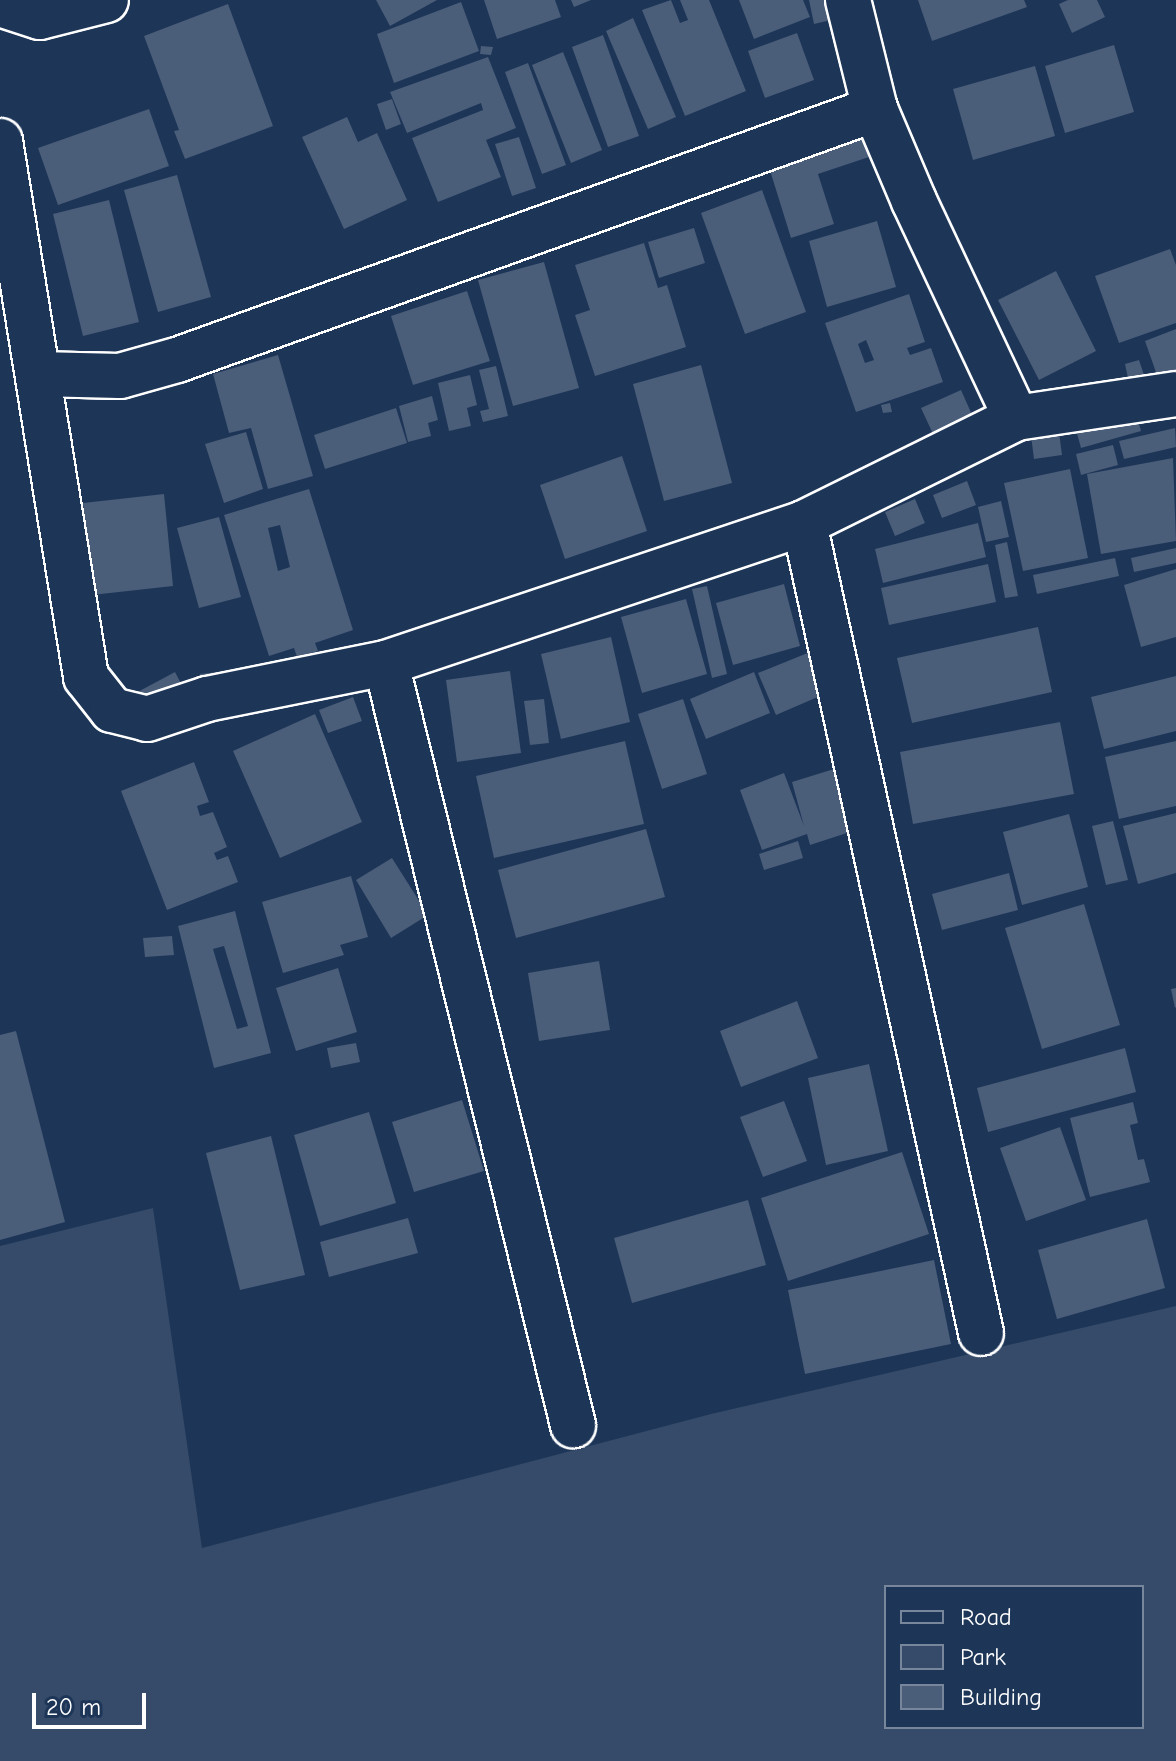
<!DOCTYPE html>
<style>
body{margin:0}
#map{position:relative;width:1176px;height:1761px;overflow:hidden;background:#1d3557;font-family:"Comic Neue",sans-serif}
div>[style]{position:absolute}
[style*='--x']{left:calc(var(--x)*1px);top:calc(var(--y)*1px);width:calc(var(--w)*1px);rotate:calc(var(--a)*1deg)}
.green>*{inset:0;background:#364b69}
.building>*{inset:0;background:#4a5d79}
.roads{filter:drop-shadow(2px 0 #fff) drop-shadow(-2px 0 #fff) drop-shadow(0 2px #fff) drop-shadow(0 -2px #fff)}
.minor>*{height:44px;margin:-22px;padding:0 22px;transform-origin:22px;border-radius:22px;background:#1d3557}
span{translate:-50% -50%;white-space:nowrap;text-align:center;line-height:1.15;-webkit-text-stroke:7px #1d3557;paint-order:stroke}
.legend{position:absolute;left:884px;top:1585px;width:260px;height:144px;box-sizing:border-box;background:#1d3557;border:2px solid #77869a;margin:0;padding:10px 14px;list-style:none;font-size:24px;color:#fff}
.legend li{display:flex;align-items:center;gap:16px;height:40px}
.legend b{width:40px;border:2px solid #77869a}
.scale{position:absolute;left:32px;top:1693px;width:114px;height:36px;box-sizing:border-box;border:4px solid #fff;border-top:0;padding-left:10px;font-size:24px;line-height:28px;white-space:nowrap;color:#fff;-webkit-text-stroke:6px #1d3557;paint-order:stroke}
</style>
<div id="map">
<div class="green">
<i style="clip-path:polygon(evenodd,153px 1208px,202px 1548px,711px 1414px,1176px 1306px,1176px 1761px,0 1761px,0 1246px,153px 1208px,886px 1587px,1142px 1587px,1142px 1727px,886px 1727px,886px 1587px)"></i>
</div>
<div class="building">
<i style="clip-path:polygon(376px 0,437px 0,390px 26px)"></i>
<i style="clip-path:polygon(484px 0,555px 0,561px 17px,497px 39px)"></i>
<i style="clip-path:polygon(571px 0,591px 0,574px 7px)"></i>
<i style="clip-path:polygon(671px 0,680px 23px,688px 20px,680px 0,709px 0,746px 91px,685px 116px,642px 10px)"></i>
<i style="clip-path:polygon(739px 0,803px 0,810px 17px,754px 39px)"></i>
<i style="clip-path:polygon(809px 0,840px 0,844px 17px,814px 24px)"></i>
<i style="clip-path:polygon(918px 0,1024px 0,1027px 7px,932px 41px)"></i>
<i style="clip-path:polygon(1068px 0,1097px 0,1105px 17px,1072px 33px,1059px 4px)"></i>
<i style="clip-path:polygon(461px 2px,479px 51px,394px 83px,377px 34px)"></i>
<i style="clip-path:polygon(228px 4px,273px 126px,185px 159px,174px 131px,179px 130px,144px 36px)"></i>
<i style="clip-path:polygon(633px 18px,676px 117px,648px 129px,606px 31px)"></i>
<i style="clip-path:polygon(797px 33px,814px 80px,765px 98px,748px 51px)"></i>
<i style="clip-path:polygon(603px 35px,639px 136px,608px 147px,572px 47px)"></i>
<i style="clip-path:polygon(1114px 45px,1134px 112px,1065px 133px,1045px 66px)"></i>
<i style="clip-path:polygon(481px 46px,493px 47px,491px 55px,480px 54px)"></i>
<i style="clip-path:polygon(563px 52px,602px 150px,571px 163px,532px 65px)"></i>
<i style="clip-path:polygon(488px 57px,516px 128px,486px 140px,501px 177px,438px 202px,412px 138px,483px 110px,481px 103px,407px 133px,390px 92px)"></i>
<i style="clip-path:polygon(528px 63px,566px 165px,542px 174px,505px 72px)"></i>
<i style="clip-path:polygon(1035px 66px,1055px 136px,973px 160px,953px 89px)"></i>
<i style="clip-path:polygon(392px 99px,401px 124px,386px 130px,377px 104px)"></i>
<i style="clip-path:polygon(149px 109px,169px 166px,58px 205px,38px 148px)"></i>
<i style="clip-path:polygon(347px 117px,358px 142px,377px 133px,407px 200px,344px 229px,302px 137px)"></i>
<i style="clip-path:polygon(874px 130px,881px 153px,818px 174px,834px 224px,791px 238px,768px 164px)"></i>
<i style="clip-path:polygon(519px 137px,536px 188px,512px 196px,495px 144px)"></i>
<i style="clip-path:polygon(177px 175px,211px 297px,158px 312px,124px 190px)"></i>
<i style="clip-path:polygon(762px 190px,806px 312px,745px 334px,701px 213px)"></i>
<i style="clip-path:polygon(109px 200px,139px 322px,83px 336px,53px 214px)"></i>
<i style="clip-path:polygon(877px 221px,896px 287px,827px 307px,809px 241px)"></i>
<i style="clip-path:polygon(694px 228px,705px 263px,659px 278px,648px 242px)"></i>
<i style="clip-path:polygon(644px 243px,658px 288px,667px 285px,686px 347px,595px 376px,575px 315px,590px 310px,575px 265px)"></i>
<i style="clip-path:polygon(1170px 249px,1176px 265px,1176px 323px,1119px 343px,1095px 276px)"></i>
<i style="clip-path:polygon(544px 262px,579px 388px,513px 406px,478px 280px)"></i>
<i style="clip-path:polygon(1056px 271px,1096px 351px,1039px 380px,998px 300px)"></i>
<i style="clip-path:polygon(467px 291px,490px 361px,413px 385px,391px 316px)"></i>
<i style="clip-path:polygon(evenodd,909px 294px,925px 342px,907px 348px,910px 355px,931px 348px,943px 382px,856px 412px,825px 323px,909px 294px,866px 340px,874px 360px,865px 363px,858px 344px,866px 340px)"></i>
<i style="clip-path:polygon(1176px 329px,1176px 371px,1158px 378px,1145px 341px)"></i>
<i style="clip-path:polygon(278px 355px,313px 476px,268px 489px,251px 428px,229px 433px,213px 374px)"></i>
<i style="clip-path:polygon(1139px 360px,1145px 378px,1129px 383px,1125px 364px)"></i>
<i style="clip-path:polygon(701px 365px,732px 483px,664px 501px,633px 384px)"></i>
<i style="clip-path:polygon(496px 366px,508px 416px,483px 422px,480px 411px,489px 409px,479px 370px)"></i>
<i style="clip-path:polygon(470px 375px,477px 405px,467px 408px,471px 426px,449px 431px,438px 383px)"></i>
<i style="clip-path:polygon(961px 390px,973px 417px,933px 434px,921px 408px)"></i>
<i style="clip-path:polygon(432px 396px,438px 420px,428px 423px,431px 436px,408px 442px,399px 406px)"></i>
<i style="clip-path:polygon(890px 403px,892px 412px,883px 413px,881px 405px)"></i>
<i style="clip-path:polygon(396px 408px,407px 443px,325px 469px,314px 435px)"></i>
<i style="clip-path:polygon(1136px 413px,1141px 431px,1081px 448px,1076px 430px)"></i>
<i style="clip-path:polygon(1175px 428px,1176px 447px,1124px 459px,1119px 441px)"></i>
<i style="clip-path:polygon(246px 432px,263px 489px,224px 503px,205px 444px)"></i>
<i style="clip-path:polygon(1059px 432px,1062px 455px,1034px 459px,1031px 436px)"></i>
<i style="clip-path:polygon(1113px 445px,1118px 465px,1081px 475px,1076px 454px)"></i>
<i style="clip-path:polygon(622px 456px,647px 531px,565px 559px,540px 485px)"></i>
<i style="clip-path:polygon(1173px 458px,1176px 541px,1101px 554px,1087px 474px)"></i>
<i style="clip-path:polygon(1070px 469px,1088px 558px,1023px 571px,1004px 483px)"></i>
<i style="clip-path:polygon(967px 481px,976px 505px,942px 518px,933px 495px)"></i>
<i style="clip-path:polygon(evenodd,309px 489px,353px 630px,315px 643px,318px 651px,297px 657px,294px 648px,269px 656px,224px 515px,309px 489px,280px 525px,290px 567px,278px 571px,268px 528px,280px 525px)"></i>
<i style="clip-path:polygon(164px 494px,173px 586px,92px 595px,83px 503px)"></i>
<i style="clip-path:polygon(915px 499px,925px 523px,895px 536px,885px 512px)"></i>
<i style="clip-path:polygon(1001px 501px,1009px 537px,986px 542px,978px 507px)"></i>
<i style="clip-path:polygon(219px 517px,241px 597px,199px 608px,177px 528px)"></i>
<i style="clip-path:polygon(978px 523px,986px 557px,883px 583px,875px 549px)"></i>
<i style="clip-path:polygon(1007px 542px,1018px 596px,1005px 598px,995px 545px)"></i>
<i style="clip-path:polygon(1176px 548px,1176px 563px,1134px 572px,1131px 558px)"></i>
<i style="clip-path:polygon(1115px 558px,1119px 576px,1037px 594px,1033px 575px)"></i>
<i style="clip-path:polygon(988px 564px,996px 602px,889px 625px,881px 588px)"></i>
<i style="clip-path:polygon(1176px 569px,1176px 637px,1141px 647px,1124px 585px)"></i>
<i style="clip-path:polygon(784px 584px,800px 646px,733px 665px,716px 603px)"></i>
<i style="clip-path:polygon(707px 586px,727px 674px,712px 678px,692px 589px)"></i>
<i style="clip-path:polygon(686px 599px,707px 674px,642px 693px,621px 617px)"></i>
<i style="clip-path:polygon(1038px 627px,1052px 692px,912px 723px,897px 658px)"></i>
<i style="clip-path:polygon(611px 637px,630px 722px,561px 739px,541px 654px)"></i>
<i style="clip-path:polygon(810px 652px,827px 693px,776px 715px,758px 673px)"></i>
<i style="clip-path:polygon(228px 671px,229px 685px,202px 688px,200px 674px)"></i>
<i style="clip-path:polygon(510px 671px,521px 753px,457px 762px,446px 680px)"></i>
<i style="clip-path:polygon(175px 672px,186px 693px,143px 716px,132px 695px)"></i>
<i style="clip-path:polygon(754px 672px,770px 713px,706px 739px,690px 699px)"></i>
<i style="clip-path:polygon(1176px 676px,1176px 731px,1104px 749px,1091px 697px)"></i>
<i style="clip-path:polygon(353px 697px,362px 721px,328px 733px,319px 710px)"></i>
<i style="clip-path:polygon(544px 699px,549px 743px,530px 745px,524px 701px)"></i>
<i style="clip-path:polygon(683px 699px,707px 774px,662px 789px,638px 714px)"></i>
<i style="clip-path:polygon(315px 714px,362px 822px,280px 858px,233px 751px)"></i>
<i style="clip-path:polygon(1060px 722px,1074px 794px,913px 824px,900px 752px)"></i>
<i style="clip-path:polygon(625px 741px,644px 824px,494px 858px,476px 776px)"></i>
<i style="clip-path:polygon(1176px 741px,1176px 806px,1119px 819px,1105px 757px)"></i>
<i style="clip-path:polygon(194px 762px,209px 802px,197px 806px,200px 816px,213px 812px,227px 847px,214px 853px,217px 860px,228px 856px,238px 882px,167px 910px,121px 791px)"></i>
<i style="clip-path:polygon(834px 769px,853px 831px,810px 845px,807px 834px,762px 850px,740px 790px,784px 773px,804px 826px,792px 782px)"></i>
<i style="clip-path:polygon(1176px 813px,1176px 873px,1138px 884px,1123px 826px)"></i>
<i style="clip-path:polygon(1069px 814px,1088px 887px,1022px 905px,1003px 832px)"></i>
<i style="clip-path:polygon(1113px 821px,1128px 880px,1106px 885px,1092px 826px)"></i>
<i style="clip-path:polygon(646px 829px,665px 897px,516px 938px,498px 870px)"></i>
<i style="clip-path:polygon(798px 841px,803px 858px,764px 870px,759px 854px)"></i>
<i style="clip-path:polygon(392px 858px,428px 915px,391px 938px,356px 880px)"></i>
<i style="clip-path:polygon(1009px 873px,1018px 910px,942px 930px,932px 894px)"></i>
<i style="clip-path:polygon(351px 876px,368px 937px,340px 945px,344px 955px,283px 973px,262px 902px)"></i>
<i style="clip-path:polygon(1084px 904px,1120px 1025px,1042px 1049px,1005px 928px)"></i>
<i style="clip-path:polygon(evenodd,235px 911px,271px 1053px,214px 1068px,178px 926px,235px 911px,224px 946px,248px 1026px,237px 1029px,213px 949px,224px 946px)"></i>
<i style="clip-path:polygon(172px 936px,174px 955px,145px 957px,143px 938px)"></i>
<i style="clip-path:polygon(599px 961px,610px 1030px,539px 1041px,528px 973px)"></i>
<i style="clip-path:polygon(338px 968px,357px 1032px,296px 1051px,276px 988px)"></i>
<i style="clip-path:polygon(1176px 988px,1176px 1007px,1175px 1008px,1171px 989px)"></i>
<i style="clip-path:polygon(797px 1001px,818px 1058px,741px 1087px,720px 1031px)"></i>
<i style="clip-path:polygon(16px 1031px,65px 1222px,0 1240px,0 1035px)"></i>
<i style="clip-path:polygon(356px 1043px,360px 1062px,331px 1068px,327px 1048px)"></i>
<i style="clip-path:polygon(1125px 1048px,1136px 1092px,988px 1132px,977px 1088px)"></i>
<i style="clip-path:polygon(869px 1064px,888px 1151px,826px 1165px,808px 1078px)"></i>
<i style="clip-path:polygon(462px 1100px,484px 1171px,414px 1192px,392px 1122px)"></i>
<i style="clip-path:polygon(784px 1101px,807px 1161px,763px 1177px,740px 1117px)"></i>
<i style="clip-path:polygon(1133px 1102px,1138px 1123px,1130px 1125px,1138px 1160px,1144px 1159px,1150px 1182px,1090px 1197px,1070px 1118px)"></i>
<i style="clip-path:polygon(369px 1112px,396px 1203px,320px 1226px,294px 1135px)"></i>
<i style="clip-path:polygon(1060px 1127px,1086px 1200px,1026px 1221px,1000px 1148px)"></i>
<i style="clip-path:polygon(271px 1136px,305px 1275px,240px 1290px,206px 1153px)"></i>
<i style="clip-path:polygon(902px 1152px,929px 1234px,788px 1281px,761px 1198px)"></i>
<i style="clip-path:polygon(748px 1200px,766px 1265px,632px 1303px,614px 1238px)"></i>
<i style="clip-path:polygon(408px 1218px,418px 1253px,329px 1277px,320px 1242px)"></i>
<i style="clip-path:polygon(1147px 1219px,1165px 1288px,1057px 1319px,1038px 1250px)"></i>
<i style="clip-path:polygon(934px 1260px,951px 1344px,805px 1374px,788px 1290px)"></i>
</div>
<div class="roads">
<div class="minor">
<i style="--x:848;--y:0;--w:112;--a:76.1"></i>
<i style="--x:875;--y:109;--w:100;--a:67"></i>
<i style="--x:914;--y:201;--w:240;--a:64.8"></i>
<i style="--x:0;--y:4;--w:42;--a:18"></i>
<i style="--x:40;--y:17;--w:68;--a:-14.4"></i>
<i style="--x:0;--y:141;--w:543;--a:80.88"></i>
<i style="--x:86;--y:677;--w:42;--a:51.8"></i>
<i style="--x:112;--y:710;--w:36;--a:14"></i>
<i style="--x:147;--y:719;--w:63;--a:-18.4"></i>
<i style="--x:207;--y:699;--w:183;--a:-11.4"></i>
<i style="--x:386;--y:663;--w:441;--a:-18.5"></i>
<i style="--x:804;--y:523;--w:237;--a:-26.3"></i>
<i style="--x:1016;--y:418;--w:162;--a:-8.5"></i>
<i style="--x:38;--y:374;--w:82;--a:1.4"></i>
<i style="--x:120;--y:376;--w:59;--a:-15.7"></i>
<i style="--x:177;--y:360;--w:742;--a:-19.78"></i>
<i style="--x:804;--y:523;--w:829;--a:77.67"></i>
<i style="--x:386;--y:663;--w:785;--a:76.21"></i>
</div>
</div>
<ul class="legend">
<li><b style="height:10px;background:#1d3557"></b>Road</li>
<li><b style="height:22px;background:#364b69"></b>Park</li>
<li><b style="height:22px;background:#4a5d79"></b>Building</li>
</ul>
<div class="scale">20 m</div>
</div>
